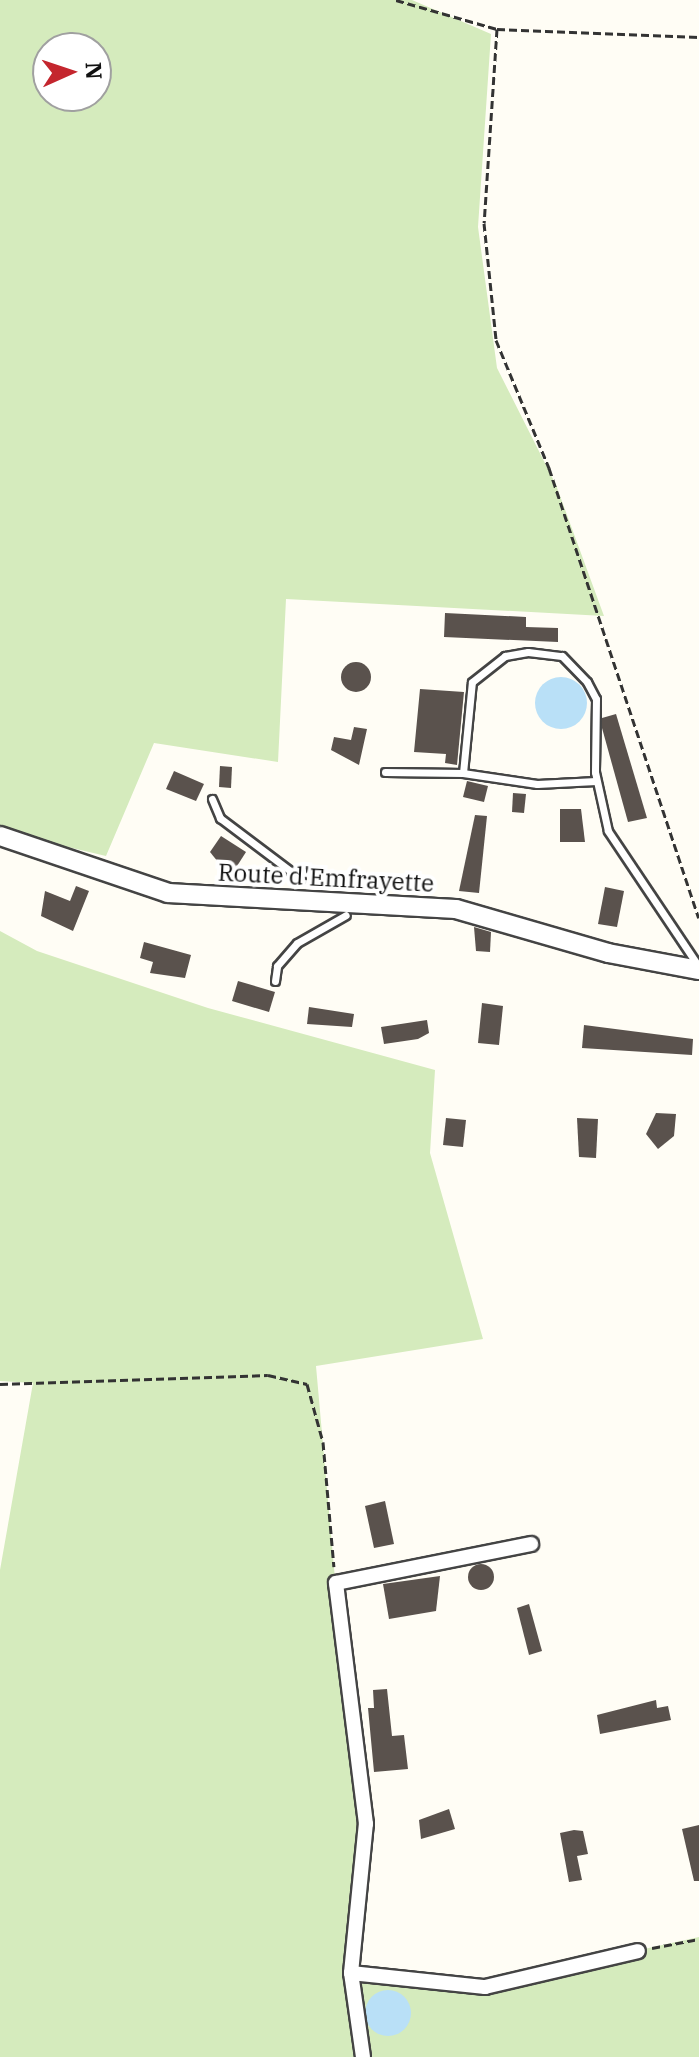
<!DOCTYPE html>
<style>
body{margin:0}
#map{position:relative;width:699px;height:2057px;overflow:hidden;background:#fffdf5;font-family:"IBM Plex Serif",serif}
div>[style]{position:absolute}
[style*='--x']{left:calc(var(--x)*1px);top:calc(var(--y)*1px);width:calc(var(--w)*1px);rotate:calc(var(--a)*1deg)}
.green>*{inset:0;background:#d5ebbd}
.water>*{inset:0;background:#b9e0f7}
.round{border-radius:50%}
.building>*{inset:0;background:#5a524d}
.path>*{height:3px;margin-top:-1.5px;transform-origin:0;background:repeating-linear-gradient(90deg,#333 0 8px,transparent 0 12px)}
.roads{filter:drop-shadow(2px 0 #444) drop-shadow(-2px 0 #444) drop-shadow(0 2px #444) drop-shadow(0 -2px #444)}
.service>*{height:7px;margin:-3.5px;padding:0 3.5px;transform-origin:3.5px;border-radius:3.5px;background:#fff}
.minor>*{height:14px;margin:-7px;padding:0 7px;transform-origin:7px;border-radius:7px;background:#fff}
.tertiary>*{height:18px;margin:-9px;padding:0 9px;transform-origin:9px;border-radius:9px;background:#fff}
span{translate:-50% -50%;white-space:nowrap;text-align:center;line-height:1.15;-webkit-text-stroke:8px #fff;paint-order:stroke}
.street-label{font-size:24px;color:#111}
.north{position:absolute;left:32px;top:32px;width:80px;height:80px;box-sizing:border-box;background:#fff;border:2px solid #a0a0a0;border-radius:50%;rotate:87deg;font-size:22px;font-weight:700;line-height:32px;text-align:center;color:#111}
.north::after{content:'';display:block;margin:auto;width:28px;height:36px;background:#c4262e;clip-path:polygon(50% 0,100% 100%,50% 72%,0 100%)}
</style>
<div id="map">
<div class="green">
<i style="clip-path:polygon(evenodd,0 0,412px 0,491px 34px,478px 227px,497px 368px,556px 485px,604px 616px,286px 599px,278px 762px,154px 743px,106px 856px,0 831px,0 0,48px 48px,96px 48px,96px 96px,48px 96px,48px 48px)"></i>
<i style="clip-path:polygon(0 931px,37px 951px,208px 1008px,435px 1070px,430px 1153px,483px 1339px,316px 1366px,335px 1579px,363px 1748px,358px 1968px,484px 1984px,699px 1937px,699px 2057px,0 2057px,0 1570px,33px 1383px,0 1381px)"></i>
</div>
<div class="water">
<i class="round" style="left:535px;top:677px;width:52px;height:52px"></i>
<i class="round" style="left:365px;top:1990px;width:46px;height:46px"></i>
</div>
<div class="building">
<i style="clip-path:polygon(445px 613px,526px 617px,526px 627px,558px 628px,558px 642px,444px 637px)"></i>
<i class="round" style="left:341px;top:662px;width:30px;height:30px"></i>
<i style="clip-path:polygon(420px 689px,464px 692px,457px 765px,445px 763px,446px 754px,414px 752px)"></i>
<i style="clip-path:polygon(616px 714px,647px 818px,628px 822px,602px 728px,602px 718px)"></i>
<i style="clip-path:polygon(354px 727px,367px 729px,359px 765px,331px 750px,334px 737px,351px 740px)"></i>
<i style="clip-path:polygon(220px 766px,232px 767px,231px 788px,219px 787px)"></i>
<i style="clip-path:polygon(174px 771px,204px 784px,196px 801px,166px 789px)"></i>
<i style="clip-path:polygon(467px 781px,488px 786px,484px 802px,463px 797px)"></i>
<i style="clip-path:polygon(513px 793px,526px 794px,524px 813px,512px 812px)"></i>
<i style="clip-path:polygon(560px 809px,581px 809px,585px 842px,560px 842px)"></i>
<i style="clip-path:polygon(475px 815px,487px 816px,479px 893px,459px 891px)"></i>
<i style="clip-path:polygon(221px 836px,246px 852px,230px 877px,210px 852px)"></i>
<i style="clip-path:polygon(76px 886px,89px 891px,73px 931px,41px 916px,45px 891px,70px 901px)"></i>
<i style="clip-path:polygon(605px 887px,624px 891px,617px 927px,598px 924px)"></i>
<i style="clip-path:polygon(474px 927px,491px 932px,490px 952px,476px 951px)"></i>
<i style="clip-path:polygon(144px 942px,191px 955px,185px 978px,150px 973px,153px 962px,140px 958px)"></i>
<i style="clip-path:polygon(238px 981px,275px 992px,269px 1012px,232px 1001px)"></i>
<i style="clip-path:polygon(482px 1003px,503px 1006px,499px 1045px,478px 1043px)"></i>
<i style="clip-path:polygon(309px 1007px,354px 1014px,352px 1027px,307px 1024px)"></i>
<i style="clip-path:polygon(427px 1020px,429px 1033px,418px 1039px,384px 1044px,381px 1027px)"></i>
<i style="clip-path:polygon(584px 1025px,693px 1039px,692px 1055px,582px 1048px)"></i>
<i style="clip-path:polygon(656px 1113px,676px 1114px,674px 1136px,658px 1149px,646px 1134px)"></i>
<i style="clip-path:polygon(446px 1118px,466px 1120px,463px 1147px,443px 1145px)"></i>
<i style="clip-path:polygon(577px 1118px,598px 1119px,596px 1158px,579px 1157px)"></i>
<i style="clip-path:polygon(385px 1501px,394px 1544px,374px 1548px,365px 1506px)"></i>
<i class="round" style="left:468px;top:1564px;width:26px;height:26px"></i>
<i style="clip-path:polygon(440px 1576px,436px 1611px,389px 1619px,383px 1584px)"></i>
<i style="clip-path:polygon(529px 1604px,542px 1651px,529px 1655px,517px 1608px)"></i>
<i style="clip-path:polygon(387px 1689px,392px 1736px,404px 1735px,408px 1769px,374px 1772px,368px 1708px,374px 1708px,373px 1690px)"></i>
<i style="clip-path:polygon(656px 1700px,657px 1708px,668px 1706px,671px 1720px,600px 1734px,597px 1715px)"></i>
<i style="clip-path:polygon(449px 1809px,455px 1829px,421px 1839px,419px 1820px)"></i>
<i style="clip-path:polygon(699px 1825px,699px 1881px,694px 1881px,682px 1829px)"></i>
<i style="clip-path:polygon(574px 1830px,583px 1831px,588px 1854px,577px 1856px,582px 1880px,569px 1882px,560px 1833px)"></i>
</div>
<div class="path">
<i style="--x:396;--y:0;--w:105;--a:16"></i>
<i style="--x:497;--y:29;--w:202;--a:2.3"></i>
<i style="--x:497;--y:29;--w:194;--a:93.8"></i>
<i style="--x:484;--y:223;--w:118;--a:84.1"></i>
<i style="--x:496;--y:340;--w:139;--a:67.5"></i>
<i style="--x:549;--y:468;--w:474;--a:71.6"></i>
<i style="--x:0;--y:1384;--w:268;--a:-1.9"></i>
<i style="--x:268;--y:1375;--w:40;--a:13"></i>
<i style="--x:307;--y:1384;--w:60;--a:74.6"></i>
<i style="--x:323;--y:1442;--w:125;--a:85"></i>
<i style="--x:652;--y:1948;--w:48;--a:-10.8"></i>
</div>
<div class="roads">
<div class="service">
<i style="--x:385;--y:772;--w:78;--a:0.7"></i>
<i style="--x:596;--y:781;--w:59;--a:177.1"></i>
<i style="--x:537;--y:784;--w:75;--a:-171.5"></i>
<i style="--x:463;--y:773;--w:91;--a:-84.4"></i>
<i style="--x:472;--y:682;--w:42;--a:-38.2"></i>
<i style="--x:505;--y:656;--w:23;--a:-10"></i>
<i style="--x:528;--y:652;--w:34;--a:7"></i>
<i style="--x:562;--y:656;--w:36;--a:46"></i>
<i style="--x:587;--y:682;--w:19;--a:62"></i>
<i style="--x:596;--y:699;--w:73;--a:90.8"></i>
<i style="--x:595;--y:772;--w:60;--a:77.6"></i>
<i style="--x:608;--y:831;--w:164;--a:56.2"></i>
<i style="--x:212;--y:799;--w:21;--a:67"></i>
<i style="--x:220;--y:818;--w:101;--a:37"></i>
<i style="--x:275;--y:981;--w:15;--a:-82"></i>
<i style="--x:277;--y:966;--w:30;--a:-49"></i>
<i style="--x:297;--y:943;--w:56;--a:-29.7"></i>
</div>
<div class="minor">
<i style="--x:351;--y:1973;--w:135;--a:6"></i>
<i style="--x:485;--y:1987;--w:157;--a:-13.2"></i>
<i style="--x:363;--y:2057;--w:85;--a:-98.1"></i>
<i style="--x:351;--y:1973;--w:150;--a:-84.3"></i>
<i style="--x:366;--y:1824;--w:243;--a:-97.1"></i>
<i style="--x:336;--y:1583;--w:199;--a:-11.3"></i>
</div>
<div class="tertiary">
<i style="--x:0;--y:836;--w:177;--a:18.7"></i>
<i style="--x:168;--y:893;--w:288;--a:3.2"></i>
<i style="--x:456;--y:909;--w:158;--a:16.1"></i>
<i style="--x:608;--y:953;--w:93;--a:10.6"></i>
</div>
</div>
<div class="street-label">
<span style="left:326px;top:878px;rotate:3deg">Route d'Emfrayette</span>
</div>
<div class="north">N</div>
</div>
